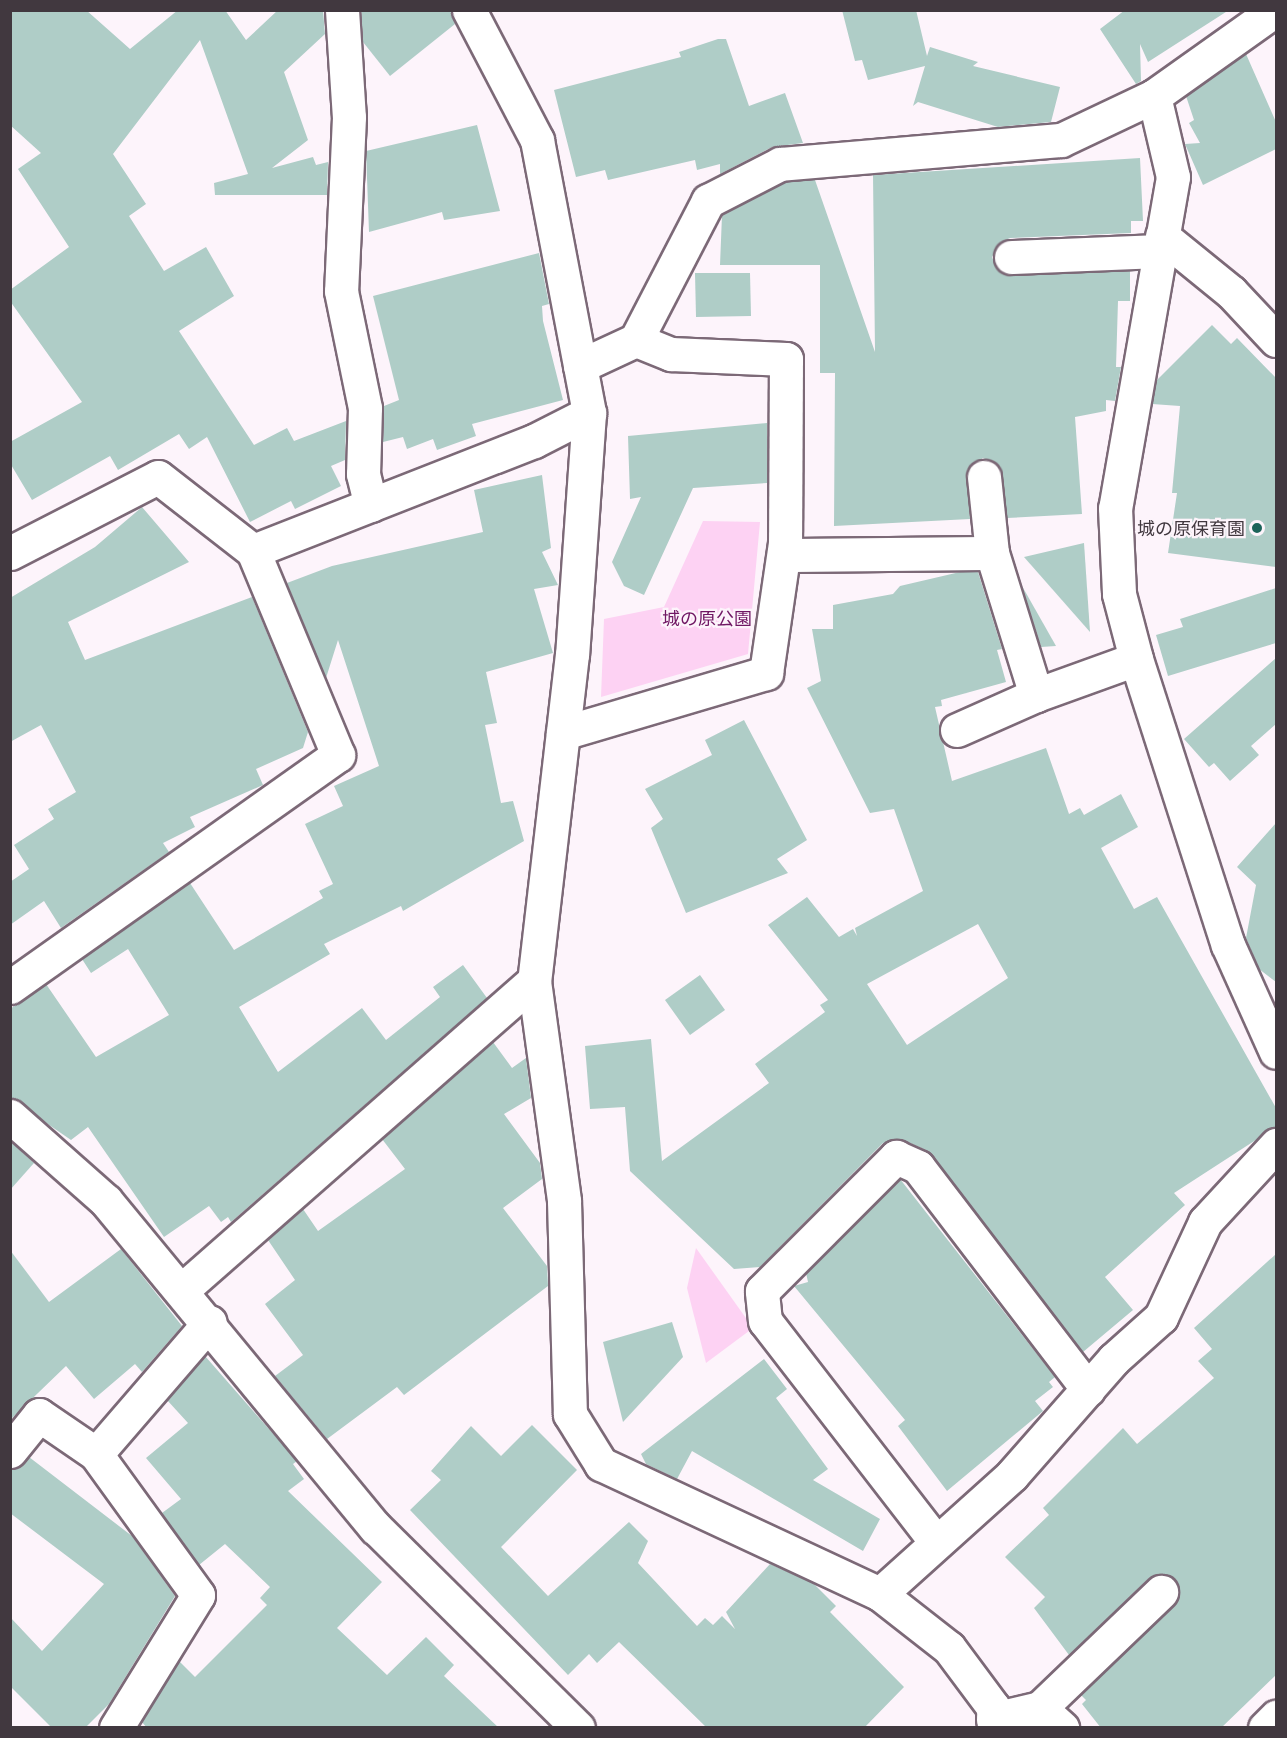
<!DOCTYPE html>
<meta charset="utf-8">
<style>
body{margin:0}
#map{position:relative;width:1287px;height:1738px;overflow:hidden;background:#fdf4fb;font-family:Ubuntu,"Noto Sans JP",sans-serif}
div>[style]{position:absolute}
[style*='--x']{left:calc(var(--x)*1px);top:calc(var(--y)*1px);width:calc(var(--w)*1px);rotate:calc(var(--a)*1deg)}
.green>*{inset:0;background:#fdd2f3}
.building>*{inset:0;background:#afcdc7}
.roads{filter:drop-shadow(2px 0 #7c6977) drop-shadow(-2px 0 #7c6977) drop-shadow(0 2px #7c6977) drop-shadow(0 -2px #7c6977)}
.street>*{height:33px;margin:-16.5px;padding:0 16.5px;transform-origin:16.5px;border-radius:16.5px;background:#fff}
.secondary>*{height:33px;margin:-16.5px;padding:0 16.5px;transform-origin:16.5px;border-radius:16.5px;background:#fff}
.dots>*{width:16px;height:16px;translate:-50% -50%;box-sizing:border-box;border:3px solid #fdf4fb;border-radius:50%}
span{translate:-50% -50%;white-space:nowrap;text-align:center;line-height:1.15;-webkit-text-stroke:4.5px #fdf4fb;paint-order:stroke}
.poi-label{font-size:18px;color:#41383f}
.right{translate:-100% -50%;text-align:right}
.park-label{font-size:18px;color:#701864}
.frame{position:absolute;inset:0;border:12px solid #41383f;pointer-events:none}
</style>
<div id="map">
<div class="green">
<i style="clip-path:polygon(703px 521px,760px 522px,748px 654px,601px 697px,604px 619px,664px 607px)"></i>
<i style="clip-path:polygon(696px 1248px,753px 1328px,706px 1363px,687px 1288px)"></i>
</div>
<div class="building">
<i style="clip-path:polygon(10px 10px,86px 10px,130px 49px,178px 10px,225px 10px,246px 40px,278px 10px,323px 10px,325px 34px,284px 72px,308px 140px,272px 168px,313px 157px,316px 165px,328px 162px,327px 195px,215px 195px,214px 183px,248px 174px,200px 40px,113px 154px,146px 204px,129px 216px,164px 271px,206px 247px,234px 296px,179px 331px,254px 445px,287px 428px,294px 441px,346px 421px,345px 460px,331px 466px,341px 486px,295px 509px,291px 501px,250px 522px,207px 437px,189px 449px,179px 434px,118px 470px,110px 456px,32px 500px,10px 463px,10px 442px,82px 402px,10px 301px,10px 290px,69px 247px,18px 169px,41px 153px,10px 125px)"></i>
<i style="clip-path:polygon(361px 10px,450px 10px,455px 24px,390px 76px,363px 42px)"></i>
<i style="clip-path:polygon(842px 10px,916px 10px,927px 56px,930px 47px,978px 62px,973px 66px,1060px 87px,1051px 122px,998px 127px,918px 102px,913px 106px,925px 66px,868px 80px,862px 60px,855px 61px)"></i>
<i style="clip-path:polygon(1125px 10px,1229px 10px,1148px 62px,1140px 44px,1141px 81px,1136px 84px,1100px 29px)"></i>
<i style="clip-path:polygon(718px 39px,726px 39px,749px 106px,785px 93px,803px 143px,772px 147px,720px 174px,720px 164px,697px 170px,695px 160px,608px 180px,605px 170px,576px 177px,554px 90px,681px 57px,679px 52px)"></i>
<i style="clip-path:polygon(1246px 54px,1276px 122px,1276px 149px,1203px 185px,1185px 144px,1200px 143px,1189px 123px,1194px 120px,1186px 96px)"></i>
<i style="clip-path:polygon(477px 125px,500px 211px,444px 220px,442px 212px,369px 232px,366px 151px)"></i>
<i style="clip-path:polygon(1140px 158px,1143px 221px,1131px 221px,1131px 233px,1010px 238px,1001px 242px,992px 257px,996px 267px,1011px 276px,1130px 271px,1130px 301px,1118px 301px,1116px 367px,1121px 367px,1115px 401px,1106px 400px,1106px 411px,1075px 417px,1082px 514px,1007px 518px,999px 466px,983px 458px,967px 470px,970px 519px,834px 526px,835px 373px,820px 373px,820px 265px,720px 265px,722px 215px,785px 182px,815px 180px,875px 352px,873px 175px)"></i>
<i style="clip-path:polygon(539px 253px,549px 304px,542px 306px,543px 321px,563px 400px,472px 424px,476px 436px,437px 450px,433px 439px,407px 449px,403px 437px,383px 442px,384px 406px,399px 400px,373px 296px)"></i>
<i style="clip-path:polygon(695px 273px,750px 273px,751px 316px,696px 317px)"></i>
<i style="clip-path:polygon(1212px 325px,1231px 344px,1237px 338px,1276px 378px,1276px 567px,1168px 553px,1177px 493px,1172px 493px,1180px 406px,1152px 404px,1156px 381px)"></i>
<i style="clip-path:polygon(767px 423px,767px 483px,693px 488px,644px 595px,624px 586px,612px 562px,641px 497px,630px 499px,628px 436px)"></i>
<i style="clip-path:polygon(542px 475px,551px 548px,542px 552px,558px 585px,534px 589px,553px 653px,486px 672px,497px 723px,485px 725px,501px 803px,513px 801px,524px 841px,403px 911px,401px 906px,324px 944px,330px 954px,239px 1007px,278px 1072px,362px 1008px,386px 1040px,440px 997px,433px 987px,463px 965px,487px 998px,231px 1222px,228px 1217px,221px 1222px,209px 1206px,164px 1237px,88px 1127px,71px 1140px,10px 1098px,10px 1009px,46px 984px,96px 1057px,169px 1015px,128px 949px,91px 973px,82px 959px,190px 883px,234px 950px,323px 898px,319px 891px,333px 884px,305px 824px,343px 806px,334px 786px,379px 766px,338px 640px,326px 678px,287px 583px,332px 566px,483px 532px,474px 490px)"></i>
<i style="clip-path:polygon(142px 507px,189px 562px,68px 622px,85px 660px,252px 597px,308px 732px,303px 748px,256px 769px,263px 785px,190px 817px,195px 827px,163px 843px,169px 852px,61px 928px,44px 901px,10px 925px,10px 882px,29px 869px,14px 845px,54px 819px,48px 809px,76px 792px,41px 725px,10px 742px,10px 598px,95px 547px)"></i>
<i style="clip-path:polygon(1084px 543px,1090px 632px,1024px 557px)"></i>
<i style="clip-path:polygon(evenodd,960px 572px,978px 572px,1002px 649px,997px 650px,1006px 682px,941px 700px,942px 706px,935px 707px,952px 781px,1046px 748px,1069px 814px,1080px 808px,1084px 815px,1121px 794px,1138px 827px,1101px 848px,1134px 909px,1157px 897px,1276px 1108px,1276px 1127px,1174px 1193px,1185px 1205px,1105px 1277px,1133px 1310px,1083px 1352px,926px 1150px,903px 1140px,883px 1143px,760px 1267px,734px 1269px,630px 1171px,625px 1107px,590px 1109px,585px 1046px,651px 1039px,662px 1161px,769px 1083px,755px 1064px,825px 1012px,820px 1005px,828px 1000px,768px 925px,807px 897px,839px 937px,853px 929px,857px 936px,855px 928px,923px 891px,894px 809px,870px 813px,807px 688px,821px 681px,812px 629px,833px 629px,833px 605px,893px 594px,900px 586px,960px 572px,978px 924px,1008px 978px,907px 1045px,867px 984px,978px 924px)"></i>
<i style="clip-path:polygon(1022px 586px,1056px 646px,1041px 647px)"></i>
<i style="clip-path:polygon(1276px 588px,1276px 643px,1168px 676px,1156px 635px,1183px 627px,1180px 619px)"></i>
<i style="clip-path:polygon(1276px 658px,1276px 724px,1251px 746px,1259px 755px,1230px 781px,1214px 763px,1209px 767px,1184px 739px)"></i>
<i style="clip-path:polygon(744px 720px,807px 840px,777px 859px,788px 873px,686px 913px,651px 828px,663px 819px,645px 789px,712px 755px,705px 740px)"></i>
<i style="clip-path:polygon(1276px 823px,1276px 982px,1259px 969px,1246px 938px,1256px 885px,1237px 867px)"></i>
<i style="clip-path:polygon(700px 975px,725px 1010px,690px 1035px,665px 1000px)"></i>
<i style="clip-path:polygon(493px 1042px,512px 1068px,526px 1058px,531px 1098px,504px 1114px,540px 1163px,542px 1179px,503px 1208px,547px 1266px,548px 1286px,404px 1395px,397px 1387px,327px 1439px,275px 1376px,303px 1355px,265px 1304px,295px 1280px,268px 1240px,303px 1209px,318px 1231px,405px 1169px,382px 1139px)"></i>
<i style="clip-path:polygon(10px 1141px,34px 1163px,10px 1190px)"></i>
<i style="clip-path:polygon(900px 1179px,1055px 1377px,1049px 1382px,1053px 1387px,1035px 1401px,1043px 1411px,947px 1491px,898px 1426px,905px 1420px,794px 1286px,808px 1282px,806px 1273px)"></i>
<i style="clip-path:polygon(121px 1249px,182px 1326px,142px 1372px,135px 1364px,94px 1399px,66px 1366px,10px 1420px,10px 1250px,49px 1302px)"></i>
<i style="clip-path:polygon(1276px 1254px,1276px 1675px,1221px 1728px,1101px 1728px,1082px 1704px,1086px 1700px,1081px 1695px,1174px 1606px,1179px 1597px,1175px 1580px,1166px 1574px,1149px 1578px,1069px 1655px,1034px 1608px,1045px 1597px,1005px 1557px,1049px 1515px,1043px 1508px,1123px 1428px,1137px 1444px,1214px 1378px,1198px 1361px,1212px 1349px,1194px 1328px)"></i>
<i style="clip-path:polygon(672px 1322px,683px 1357px,623px 1422px,603px 1342px)"></i>
<i style="clip-path:polygon(205px 1356px,297px 1461px,293px 1464px,304px 1479px,288px 1491px,382px 1582px,337px 1628px,387px 1675px,426px 1637px,454px 1665px,444px 1676px,499px 1728px,147px 1728px,142px 1722px,179px 1661px,195px 1677px,267px 1605px,260px 1598px,270px 1587px,225px 1544px,199px 1565px,162px 1513px,181px 1499px,146px 1458px,188px 1423px,167px 1400px)"></i>
<i style="clip-path:polygon(764px 1359px,787px 1389px,776px 1398px,828px 1469px,813px 1480px,880px 1519px,863px 1551px,692px 1451px,677px 1479px,646px 1464px,641px 1454px)"></i>
<i style="clip-path:polygon(532px 1425px,577px 1470px,501px 1547px,548px 1596px,629px 1522px,648px 1541px,638px 1563px,697px 1626px,705px 1618px,713px 1625px,722px 1616px,735px 1629px,726px 1612px,770px 1564px,813px 1583px,836px 1606px,830px 1612px,904px 1687px,864px 1728px,707px 1728px,619px 1642px,597px 1663px,589px 1654px,568px 1675px,410px 1510px,441px 1480px,431px 1471px,471px 1426px,501px 1456px)"></i>
<i style="clip-path:polygon(29px 1457px,132px 1536px,175px 1596px,109px 1704px,85px 1728px,52px 1728px,10px 1686px,10px 1617px,42px 1651px,104px 1584px,10px 1513px,10px 1469px)"></i>
</div>
<div class="roads">
<div class="street">
<i style="--x:342;--y:10;--w:107;--a:86.3"></i>
<i style="--x:349;--y:117;--w:174;--a:92.6"></i>
<i style="--x:341;--y:291;--w:119;--a:78.4"></i>
<i style="--x:365;--y:408;--w:66;--a:91.7"></i>
<i style="--x:363;--y:474;--w:32;--a:76"></i>
<i style="--x:469;--y:10;--w:147;--a:62.4"></i>
<i style="--x:537;--y:140;--w:278;--a:79.2"></i>
<i style="--x:589;--y:413;--w:242;--a:94"></i>
<i style="--x:572;--y:654;--w:329;--a:96.6"></i>
<i style="--x:534;--y:981;--w:222;--a:82.2"></i>
<i style="--x:564;--y:1201;--w:213;--a:88.4"></i>
<i style="--x:570;--y:1414;--w:59;--a:58.2"></i>
<i style="--x:601;--y:1464;--w:308;--a:25"></i>
<i style="--x:1275;--y:10;--w:148;--a:144.6"></i>
<i style="--x:1154;--y:96;--w:83;--a:76.8"></i>
<i style="--x:1173;--y:177;--w:336;--a:99.9"></i>
<i style="--x:1115;--y:508;--w:86;--a:87.3"></i>
<i style="--x:1119;--y:594;--w:67;--a:75.3"></i>
<i style="--x:1136;--y:659;--w:300;--a:72.2"></i>
<i style="--x:1228;--y:945;--w:117;--a:65.8"></i>
<i style="--x:1162;--y:236;--w:89;--a:39.1"></i>
<i style="--x:1231;--y:292;--w:66;--a:46.8"></i>
<i style="--x:1011;--y:257;--w:150;--a:-2.3"></i>
<i style="--x:636;--y:340;--w:38;--a:22"></i>
<i style="--x:671;--y:354;--w:115;--a:2.5"></i>
<i style="--x:786;--y:359;--w:196;--a:90.3"></i>
<i style="--x:785;--y:555;--w:207;--a:-0.6"></i>
<i style="--x:992;--y:553;--w:149;--a:72.8"></i>
<i style="--x:1036;--y:695;--w:106;--a:-19.8"></i>
<i style="--x:580;--y:366;--w:62;--a:-24.9"></i>
<i style="--x:636;--y:340;--w:157;--a:-62.6"></i>
<i style="--x:708;--y:201;--w:81;--a:-27.2"></i>
<i style="--x:780;--y:164;--w:282;--a:-4.9"></i>
<i style="--x:1061;--y:140;--w:103;--a:-25.3"></i>
<i style="--x:984;--y:477;--w:76;--a:84"></i>
<i style="--x:10;--y:553;--w:166;--a:-27.2"></i>
<i style="--x:158;--y:477;--w:120;--a:37.9"></i>
<i style="--x:253;--y:551;--w:302;--a:-21.4"></i>
<i style="--x:534;--y:441;--w:62;--a:-27"></i>
<i style="--x:957;--y:730;--w:86;--a:-23.9"></i>
<i style="--x:563;--y:733;--w:212;--a:-16.5"></i>
<i style="--x:766;--y:673;--w:132;--a:-81.7"></i>
<i style="--x:10;--y:987;--w:402;--a:-35.3"></i>
<i style="--x:338;--y:755;--w:221;--a:-112.6"></i>
<i style="--x:182;--y:1290;--w:468;--a:-41.3"></i>
<i style="--x:10;--y:1451;--w:46;--a:-51.1"></i>
<i style="--x:39;--y:1415;--w:69;--a:34.4"></i>
<i style="--x:936;--y:1542;--w:279;--a:-127.7"></i>
<i style="--x:765;--y:1321;--w:30;--a:-96"></i>
<i style="--x:762;--y:1291;--w:190;--a:-45"></i>
<i style="--x:896;--y:1157;--w:24;--a:24"></i>
<i style="--x:918;--y:1167;--w:280;--a:52.6"></i>
<i style="--x:1040;--y:1708;--w:30;--a:42"></i>
<i style="--x:993;--y:1719;--w:48;--a:-13.2"></i>
<i style="--x:1040;--y:1708;--w:168;--a:-43.8"></i>
<i style="--x:116;--y:1728;--w:156;--a:-58.3"></i>
<i style="--x:198;--y:1595;--w:174;--a:-125.9"></i>
<i style="--x:96;--y:1454;--w:174;--a:-49.2"></i>
<i style="--x:994;--y:1728;--w:21;--a:-93"></i>
<i style="--x:993;--y:1707;--w:74;--a:-126.7"></i>
<i style="--x:949;--y:1648;--w:88;--a:-142"></i>
<i style="--x:880;--y:1594;--w:178;--a:-42"></i>
<i style="--x:1012;--y:1475;--w:154;--a:-48.7"></i>
<i style="--x:1114;--y:1359;--w:63;--a:-41.8"></i>
<i style="--x:1161;--y:1317;--w:105;--a:-65.1"></i>
<i style="--x:1205;--y:1222;--w:105;--a:-47.3"></i>
<i style="--x:1265;--y:1728;--w:16;--a:-45"></i>
</div>
<div class="secondary">
<i style="--x:10;--y:1116;--w:128;--a:41.5"></i>
<i style="--x:106;--y:1201;--w:424;--a:50.5"></i>
<i style="--x:376;--y:1528;--w:284;--a:44.7"></i>
</div>
</div>
<div class="dots">
<i style="left:1257px;top:528px;background:#1c645a"></i>
</div>
<div class="poi-label">
<span class="right" style="left:1245px;top:528px">城の原保育園</span>
</div>
<div class="park-label">
<span style="left:707px;top:618px">城の原公園</span>
</div>
<div class="frame"></div>
</div>
